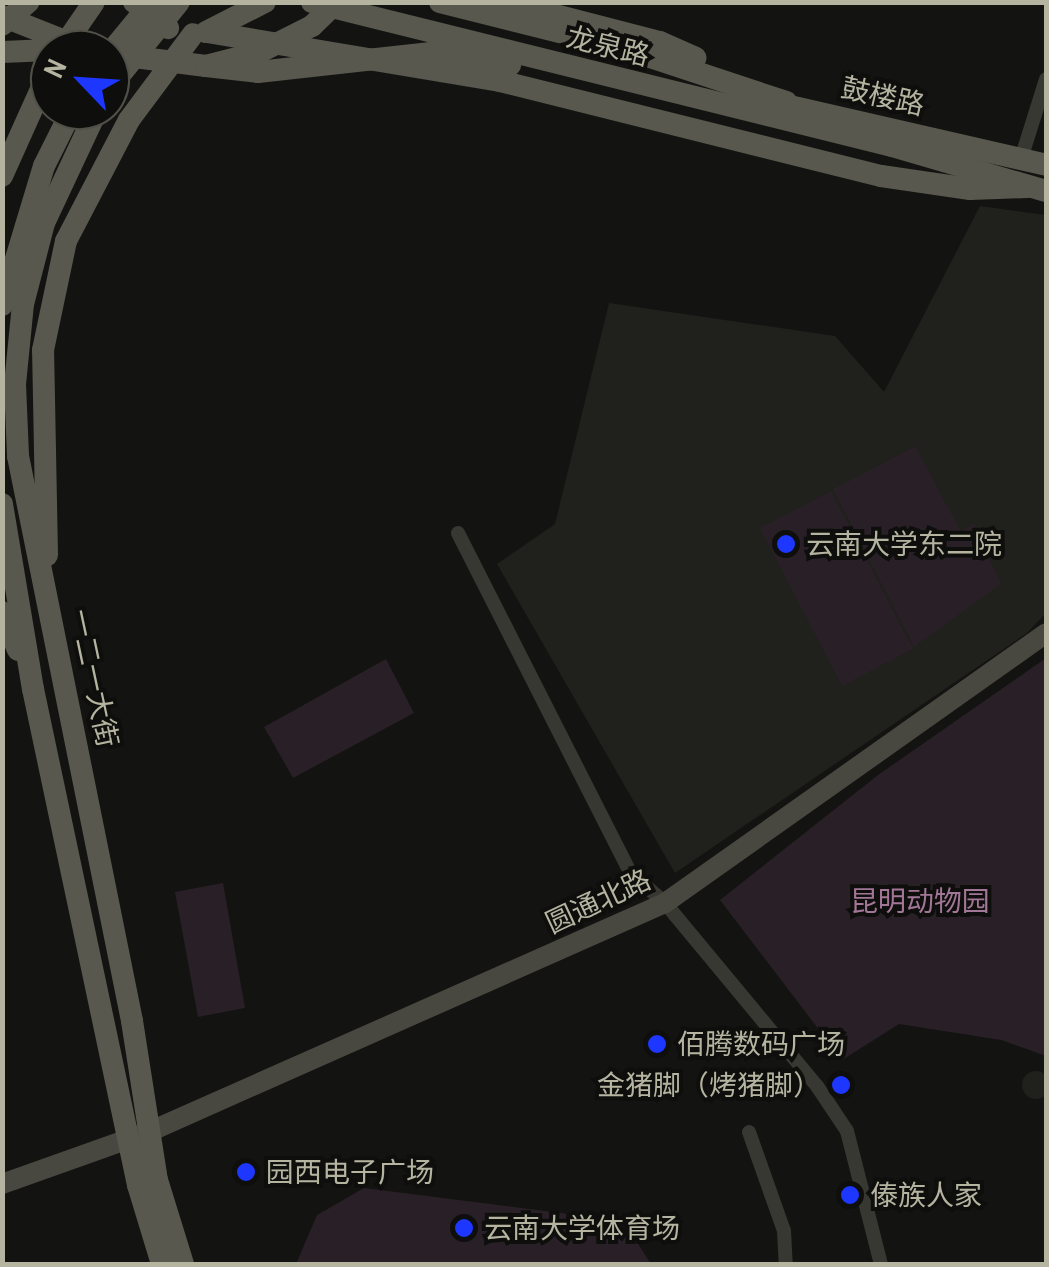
<!DOCTYPE html>
<meta charset="utf-8">
<style>
body{margin:0}
#map{position:relative;width:1049px;height:1267px;overflow:hidden;background:#131311;font-family:"Archivo Narrow","Noto Sans SC",sans-serif}
div>[style]{position:absolute}
[style*='--x']{left:calc(var(--x)*1px);top:calc(var(--y)*1px);width:calc(var(--w)*1px);rotate:calc(var(--a)*1deg)}
.built>*{inset:0;background:#20201d}
.round{border-radius:50%}
.green>*{inset:0;background:#291f26}
.street>*{height:14px;margin:-7px;padding:0 7px;transform-origin:7px;border-radius:7px;background:#383832}
.secondary>*{height:20px;margin:-10px;padding:0 10px;transform-origin:10px;border-radius:10px;background:#494840}
.primary>*{height:22px;margin:-11px;padding:0 11px;transform-origin:11px;border-radius:11px;background:#58584e}
.primary-bridge>*{height:22px;margin:-11px;padding:0 11px;transform-origin:11px;border-radius:11px;background:#58584e}
.dots>*{width:28px;height:28px;translate:-50% -50%;box-sizing:border-box;border:5px solid #0e0e0c;border-radius:50%}
span{translate:-50% -50%;white-space:nowrap;text-align:center;line-height:1.15;-webkit-text-stroke:8px #0e0e0c;paint-order:stroke}
.street-label{font-size:28px;color:#b5b4a1}
.poi-label{font-size:28px;color:#b5b4a1}
.left{translate:0 -50%;text-align:left}
.right{translate:-100% -50%;text-align:right}
.park-label{font-size:28px;color:#a27696}
.frame{position:absolute;inset:0;border:5px solid #b5b4a1;pointer-events:none}
.north{position:absolute;left:30px;top:30px;width:100px;height:100px;box-sizing:border-box;background:#0e0e0c;border:2px solid #515048;border-radius:50%;rotate:295deg;font-size:28px;font-weight:700;line-height:40px;text-align:center;color:#b5b4a1}
.north::after{content:'';display:block;margin:auto;width:35px;height:45px;background:#1e37ff;clip-path:polygon(50% 0,100% 100%,50% 72%,0 100%)}
</style>
<div id="map">
<div class="built">
<i style="clip-path:polygon(980px 206px,1046px 215px,1046px 613px,1027px 633px,675px 873px,497px 564px,555px 524px,609px 303px,835px 336px,884px 392px)"></i>
<i class="round" style="left:1022px;top:1071px;width:28px;height:28px"></i>
</div>
<div class="green">
<i style="clip-path:polygon(928px 440px,916px 448px,961px 531px,974px 524px,1001px 584px,914px 647px,833px 489px)"></i>
<i style="clip-path:polygon(831px 491px,913px 649px,842px 686px,760px 528px)"></i>
<i style="clip-path:polygon(1046px 658px,1046px 1056px,1001px 1040px,899px 1024px,842px 1060px,720px 900px,878px 775px)"></i>
<i style="clip-path:polygon(386px 659px,414px 713px,293px 778px,264px 727px)"></i>
<i style="clip-path:polygon(223px 883px,245px 1008px,198px 1017px,175px 892px)"></i>
<i style="clip-path:polygon(364px 1188px,600px 1218px,635px 1239px,651px 1264px,296px 1264px,317px 1215px)"></i>
</div>
<div class="street">
<i style="--x:1021;--y:159;--w:84;--a:-72.6"></i>
<i style="--x:458;--y:533;--w:380;--a:63.1"></i>
<i style="--x:630;--y:872;--w:47;--a:41.5"></i>
<i style="--x:665;--y:903;--w:238;--a:50.3"></i>
<i style="--x:817;--y:1086;--w:54;--a:56.3"></i>
<i style="--x:847;--y:1131;--w:137;--a:75.7"></i>
<i style="--x:749;--y:1132;--w:105;--a:70.5"></i>
<i style="--x:784;--y:1231;--w:33;--a:87"></i>
</div>
<div class="secondary">
<i style="--x:2;--y:1184;--w:158;--a:-19.6"></i>
<i style="--x:151;--y:1131;--w:562;--a:-23.92"></i>
<i style="--x:665;--y:903;--w:467;--a:-35.3"></i>
</div>
<div class="primary">
<i style="--x:312;--y:2;--w:598;--a:13.94"></i>
<i style="--x:892;--y:146;--w:160;--a:16.3"></i>
<i style="--x:440;--y:2;--w:189;--a:14.1"></i>
<i style="--x:623;--y:48;--w:172;--a:18.3"></i>
<i style="--x:505;--y:2;--w:160;--a:14.5"></i>
<i style="--x:660;--y:42;--w:39;--a:24"></i>
<i style="--x:2;--y:25;--w:35;--a:-41"></i>
<i style="--x:206;--y:32;--w:66;--a:-27"></i>
<i style="--x:207;--y:32;--w:297;--a:9.5"></i>
<i style="--x:500;--y:81;--w:393;--a:14"></i>
<i style="--x:881;--y:176;--w:90;--a:8.3"></i>
<i style="--x:970;--y:189;--w:57;--a:-2"></i>
<i style="--x:61;--y:50;--w:58;--a:-55.5"></i>
<i style="--x:2;--y:52;--w:48;--a:-2.4"></i>
<i style="--x:110;--y:53;--w:66;--a:-50.5"></i>
<i style="--x:110;--y:87;--w:109;--a:-50.9"></i>
<i style="--x:772;--y:102;--w:281;--a:12.9"></i>
<i style="--x:97;--y:110;--w:125;--a:115.1"></i>
<i style="--x:44;--y:223;--w:84;--a:104.5"></i>
<i style="--x:23;--y:304;--w:80;--a:95.7"></i>
<i style="--x:15;--y:384;--w:72;--a:87.6"></i>
<i style="--x:18;--y:456;--w:576;--a:78.59"></i>
<i style="--x:132;--y:1021;--w:161;--a:81.1"></i>
<i style="--x:157;--y:1180;--w:88;--a:72.8"></i>
<i style="--x:2;--y:176;--w:117;--a:-65.8"></i>
<i style="--x:2;--y:305;--w:145;--a:-73.2"></i>
<i style="--x:44;--y:166;--w:63;--a:-63.4"></i>
<i style="--x:2;--y:504;--w:188;--a:80.5"></i>
<i style="--x:33;--y:689;--w:507;--a:78.05"></i>
<i style="--x:138;--y:1185;--w:83;--a:73.1"></i>
<i style="--x:47;--y:555;--w:205;--a:-91.1"></i>
<i style="--x:43;--y:350;--w:111;--a:-78.1"></i>
<i style="--x:66;--y:241;--w:136;--a:-62.5"></i>
<i style="--x:129;--y:120;--w:107;--a:-53.3"></i>
<i style="--x:2;--y:612;--w:41;--a:67.2"></i>
</div>
<div class="primary-bridge">
<i style="--x:134;--y:2;--w:43;--a:37.4"></i>
<i style="--x:2;--y:16;--w:92;--a:21.6"></i>
<i style="--x:110;--y:54;--w:97;--a:7.1"></i>
<i style="--x:206;--y:66;--w:56;--a:-14.5"></i>
<i style="--x:260;--y:52;--w:58;--a:-26.6"></i>
<i style="--x:312;--y:26;--w:35;--a:-44"></i>
<i style="--x:206;--y:66;--w:52;--a:6.6"></i>
<i style="--x:258;--y:72;--w:174;--a:-6.3"></i>
<i style="--x:431;--y:53;--w:80;--a:8.6"></i>
</div>
<div class="dots">
<i style="left:786px;top:544px;background:#1e37ff"></i>
<i style="left:657px;top:1044px;background:#1e37ff"></i>
<i style="left:841px;top:1085px;background:#1e37ff"></i>
<i style="left:246px;top:1172px;background:#1e37ff"></i>
<i style="left:850px;top:1195px;background:#1e37ff"></i>
<i style="left:464px;top:1228px;background:#1e37ff"></i>
</div>
<div class="street-label">
<span style="left:608px;top:46px;rotate:14deg">龙泉路</span>
<span style="left:883px;top:96px;rotate:13deg">鼓楼路</span>
<span style="left:94px;top:678px;rotate:78deg">一二一大街</span>
<span style="left:598px;top:901px;rotate:-25deg">圆通北路</span>
</div>
<div class="poi-label">
<span class="left" style="left:806px;top:544px">云南大学东二院</span>
<span class="left" style="left:677px;top:1044px">佰腾数码广场</span>
<span class="right" style="left:821px;top:1085px">金猪脚（烤猪脚）</span>
<span class="left" style="left:266px;top:1172px">园西电子广场</span>
<span class="left" style="left:870px;top:1195px">傣族人家</span>
<span class="left" style="left:484px;top:1228px">云南大学体育场</span>
</div>
<div class="park-label">
<span style="left:920px;top:901px">昆明动物园</span>
</div>
<div class="frame"></div>
<div class="north">N</div>
</div>
